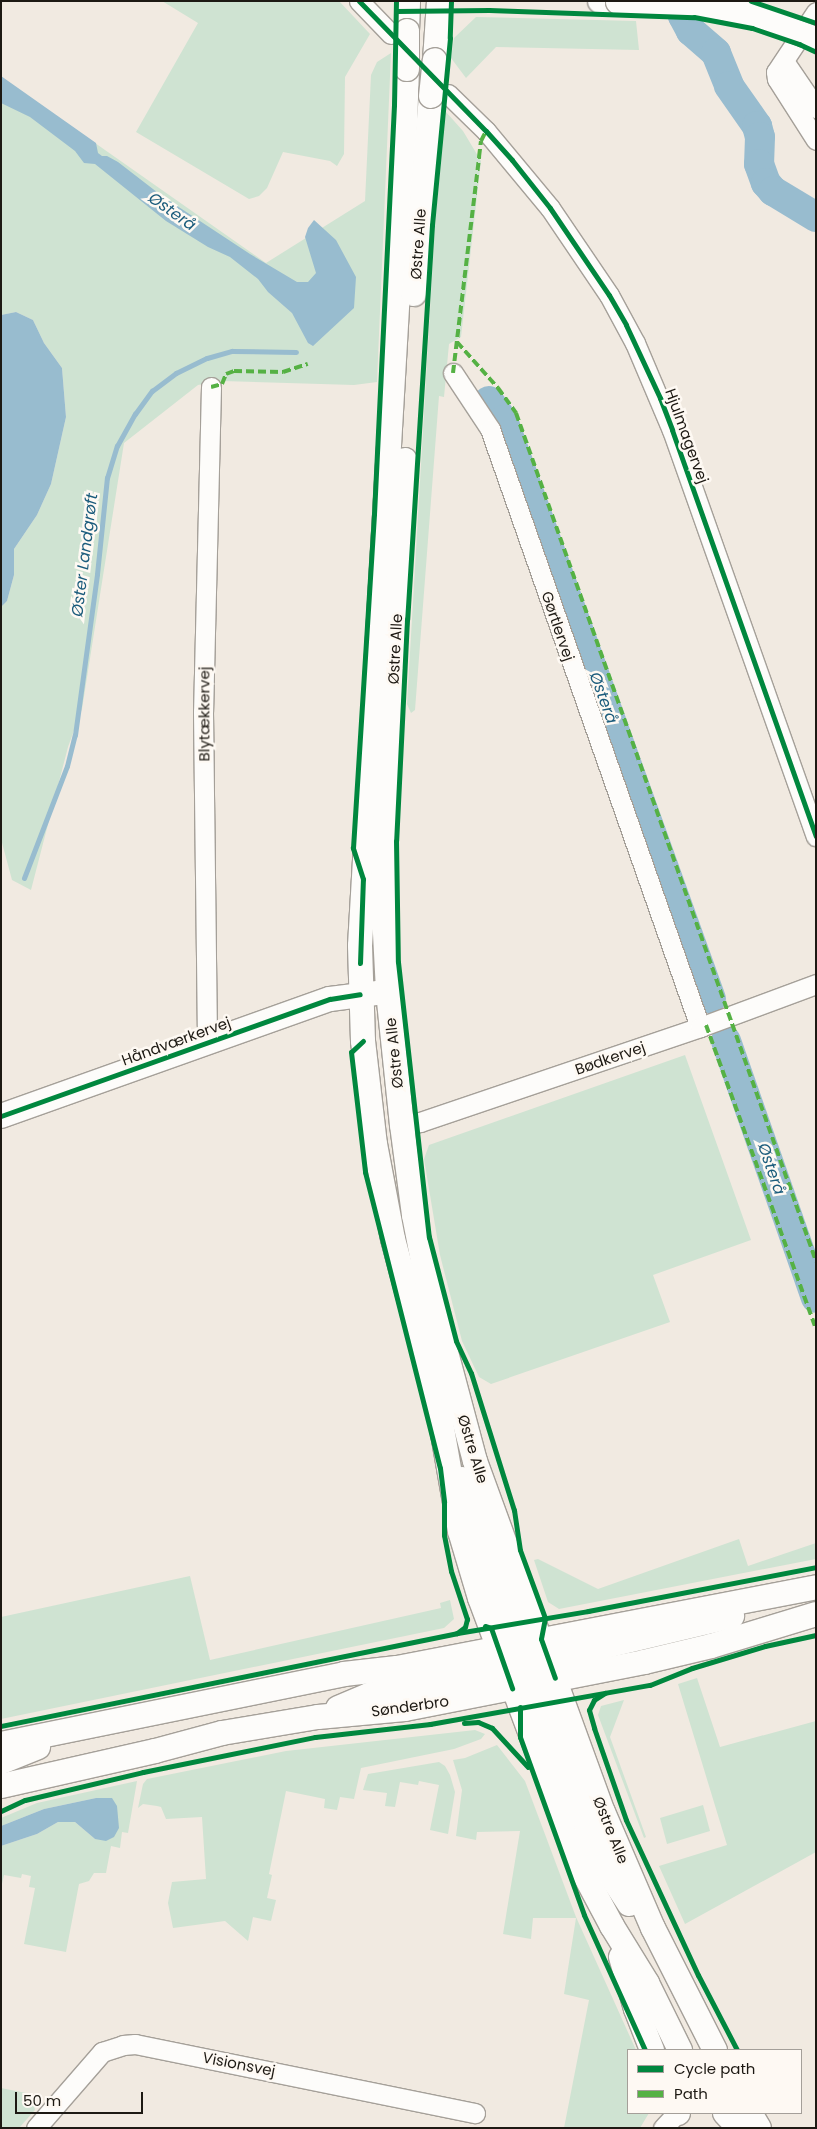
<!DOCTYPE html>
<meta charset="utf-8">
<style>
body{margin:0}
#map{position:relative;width:817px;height:2129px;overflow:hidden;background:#f1eae1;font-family:Poppins,sans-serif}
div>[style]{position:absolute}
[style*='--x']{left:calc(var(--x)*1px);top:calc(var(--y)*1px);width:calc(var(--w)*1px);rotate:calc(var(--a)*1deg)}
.green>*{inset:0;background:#cfe3d2}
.water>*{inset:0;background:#98bccf}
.stream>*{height:5px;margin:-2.5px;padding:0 2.5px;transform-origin:2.5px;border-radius:2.5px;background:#98bccf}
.river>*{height:30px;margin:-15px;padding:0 15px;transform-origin:15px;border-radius:15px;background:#98bccf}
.roads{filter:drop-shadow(1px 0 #a5a099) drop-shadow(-1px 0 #a5a099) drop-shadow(0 1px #a5a099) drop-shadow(0 -1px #a5a099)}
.minor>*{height:19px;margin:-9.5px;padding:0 9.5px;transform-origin:9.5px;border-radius:9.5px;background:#fdfcfa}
.tertiary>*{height:24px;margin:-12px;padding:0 12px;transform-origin:12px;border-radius:12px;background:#fdfcfa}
.bridges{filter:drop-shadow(1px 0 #a5a099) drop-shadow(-1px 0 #a5a099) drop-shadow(0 1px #a5a099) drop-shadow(0 -1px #a5a099)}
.tertiary-bridge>*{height:24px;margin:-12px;padding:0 12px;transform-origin:12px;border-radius:12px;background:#fdfcfa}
.quiet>*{height:4px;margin-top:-2px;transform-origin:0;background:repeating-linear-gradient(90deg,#55b144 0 8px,transparent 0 12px)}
.cycleway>*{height:5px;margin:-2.5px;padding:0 2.5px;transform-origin:2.5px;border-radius:2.5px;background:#00873e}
span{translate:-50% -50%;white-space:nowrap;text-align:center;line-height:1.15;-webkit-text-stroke:5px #fef9f3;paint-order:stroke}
.street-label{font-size:15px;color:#1d1913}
.water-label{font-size:16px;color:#1b5c7c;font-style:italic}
.frame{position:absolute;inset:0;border:2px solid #1d1913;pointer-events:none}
.legend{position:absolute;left:627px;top:2049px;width:175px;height:65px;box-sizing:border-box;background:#fef9f3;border:1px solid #a49f99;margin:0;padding:6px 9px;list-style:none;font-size:15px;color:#1d1913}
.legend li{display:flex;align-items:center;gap:10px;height:25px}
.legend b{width:25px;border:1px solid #a49f99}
.scale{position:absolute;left:15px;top:2092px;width:128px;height:22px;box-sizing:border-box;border:2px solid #1d1913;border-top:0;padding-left:6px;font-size:15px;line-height:18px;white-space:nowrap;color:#1d1913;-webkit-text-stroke:4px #fef9f3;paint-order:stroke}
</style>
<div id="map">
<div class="green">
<i style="clip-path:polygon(162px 1px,339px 1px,370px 34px,345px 77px,344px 154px,337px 166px,330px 161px,283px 152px,267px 188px,259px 196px,249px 199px,136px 132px,198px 23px)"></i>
<i style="clip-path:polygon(476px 17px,636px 21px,639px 50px,496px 47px,466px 78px,451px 58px,454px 38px)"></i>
<i style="clip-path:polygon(391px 53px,377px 382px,354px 385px,222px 381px,198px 385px,124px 443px,82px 709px,68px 747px,31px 890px,12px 880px,1px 839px,1px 607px,7px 601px,14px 575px,14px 549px,37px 515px,51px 484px,66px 417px,62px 368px,44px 343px,33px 320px,16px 312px,1px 315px,1px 77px,266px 263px,365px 201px,371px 75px,377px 62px)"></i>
<i style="clip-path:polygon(446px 112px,463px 131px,481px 161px,461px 337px,449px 344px,444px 397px,439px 396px,415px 710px,411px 713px,407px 704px,435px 225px)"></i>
<i style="clip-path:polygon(685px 1055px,751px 1240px,653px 1275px,670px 1322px,491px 1384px,479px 1377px,462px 1341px,440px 1255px,424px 1159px,429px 1145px)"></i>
<i style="clip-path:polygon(739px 1539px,748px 1566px,816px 1543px,816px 1559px,559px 1609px,548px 1602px,534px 1560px,538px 1559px,598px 1589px)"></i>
<i style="clip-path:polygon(190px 1576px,210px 1660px,441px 1608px,440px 1603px,450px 1600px,454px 1619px,444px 1628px,1px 1719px,1px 1617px)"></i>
<i style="clip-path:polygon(697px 1678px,720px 1747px,816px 1721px,816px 1852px,685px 1924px,659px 1866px,727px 1845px,678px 1684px)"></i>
<i style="clip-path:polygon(624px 1700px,610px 1737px,646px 1837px,644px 1838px,598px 1715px,601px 1706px)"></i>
<i style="clip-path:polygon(475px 1730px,485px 1734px,481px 1739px,454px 1749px,361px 1768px,354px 1799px,340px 1797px,337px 1810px,324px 1808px,325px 1799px,286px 1791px,269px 1874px,272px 1875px,267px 1898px,276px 1900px,271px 1921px,253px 1917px,248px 1941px,225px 1921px,173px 1928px,168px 1903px,172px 1882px,206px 1879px,202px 1817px,166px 1819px,161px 1807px,157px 1806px,143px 1804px,138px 1808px,143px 1784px,147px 1779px,286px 1751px)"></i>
<i style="clip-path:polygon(497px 1745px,525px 1781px,576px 1917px,636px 2050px,628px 2050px,628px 2113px,649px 2113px,640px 2128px,564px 2128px,589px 2000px,564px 1994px,576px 1918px,533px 1918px,531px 1939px,503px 1934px,520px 1831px,477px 1832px,476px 1840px,456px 1836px,462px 1790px,453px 1760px,465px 1758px)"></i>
<i style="clip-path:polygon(439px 1762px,445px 1766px,450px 1775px,455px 1792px,448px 1834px,430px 1830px,439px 1785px,419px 1781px,418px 1785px,400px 1782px,395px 1807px,385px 1806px,387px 1793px,363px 1790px,368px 1774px)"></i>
<i style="clip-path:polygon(137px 1781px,128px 1833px,122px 1832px,120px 1848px,111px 1846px,106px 1873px,94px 1873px,89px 1881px,79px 1884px,66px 1952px,24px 1944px,35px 1888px,29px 1887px,31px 1876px,22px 1874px,21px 1878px,4px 1875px,1px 1888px,1px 1846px,37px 1834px,58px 1822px,75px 1822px,95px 1839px,96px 1798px,44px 1809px,1px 1826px,1px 1818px,37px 1803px)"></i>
<i style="clip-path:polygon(703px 1805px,710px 1831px,667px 1844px,660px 1818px)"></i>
<i style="clip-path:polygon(1px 2088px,31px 2094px,35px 2110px,19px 2128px,1px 2128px)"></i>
</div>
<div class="water">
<i style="clip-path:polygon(1px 76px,96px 143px,98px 153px,102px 156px,107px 156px,118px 162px,162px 196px,250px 254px,297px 282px,308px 282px,316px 273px,305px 237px,308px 228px,314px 220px,336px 240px,356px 277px,354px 308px,313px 346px,308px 343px,292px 313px,268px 292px,258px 279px,230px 257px,208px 247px,166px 221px,95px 164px,84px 163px,75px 151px,30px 117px,1px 103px)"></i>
<i style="clip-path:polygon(16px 312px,33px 320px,44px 343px,62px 368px,66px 417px,51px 484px,37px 515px,14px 549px,14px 575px,7px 601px,1px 607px,1px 315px)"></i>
<i style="clip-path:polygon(96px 1798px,112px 1798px,117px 1806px,119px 1828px,114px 1837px,106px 1841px,95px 1839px,75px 1822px,58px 1822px,37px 1834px,1px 1846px,1px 1826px,44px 1809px)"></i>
</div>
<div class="stream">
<i style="--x:24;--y:878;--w:120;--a:-69"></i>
<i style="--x:67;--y:766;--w:32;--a:-76"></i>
<i style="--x:75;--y:735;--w:162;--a:-82.2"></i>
<i style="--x:97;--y:574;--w:97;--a:-84.1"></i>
<i style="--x:107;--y:478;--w:34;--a:-73"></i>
<i style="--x:117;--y:446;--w:37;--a:-61"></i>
<i style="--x:135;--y:414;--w:29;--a:-54"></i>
<i style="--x:152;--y:391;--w:30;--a:-37"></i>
<i style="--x:176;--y:373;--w:34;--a:-26"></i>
<i style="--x:207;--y:358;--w:26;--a:-16"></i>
<i style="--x:232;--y:351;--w:64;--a:0.9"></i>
</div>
<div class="river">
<i style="--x:681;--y:1;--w:15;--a:82"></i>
<i style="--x:683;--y:16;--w:17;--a:62"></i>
<i style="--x:691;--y:31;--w:33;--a:41"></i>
<i style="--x:716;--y:53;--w:35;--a:68"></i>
<i style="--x:729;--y:86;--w:49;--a:55"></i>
<i style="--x:757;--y:126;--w:11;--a:75"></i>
<i style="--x:760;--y:137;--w:27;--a:92"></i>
<i style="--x:759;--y:164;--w:20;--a:70"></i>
<i style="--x:766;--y:183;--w:11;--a:49"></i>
<i style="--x:773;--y:191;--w:50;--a:31.2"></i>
<i style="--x:489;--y:401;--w:24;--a:54"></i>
<i style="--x:503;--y:420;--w:615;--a:70.24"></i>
<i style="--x:726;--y:1041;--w:272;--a:70.7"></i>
</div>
<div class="roads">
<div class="minor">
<i style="--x:359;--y:1;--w:46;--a:45.9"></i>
<i style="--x:816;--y:12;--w:72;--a:123.7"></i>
<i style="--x:776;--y:72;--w:7;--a:82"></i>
<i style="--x:777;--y:79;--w:72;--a:57.4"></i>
<i style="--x:784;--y:61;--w:57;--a:55.8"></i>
<i style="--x:448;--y:94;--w:53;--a:44.2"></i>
<i style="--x:486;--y:131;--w:100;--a:50.3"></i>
<i style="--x:550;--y:208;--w:105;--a:55.9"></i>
<i style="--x:609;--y:295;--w:55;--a:61.6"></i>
<i style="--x:635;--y:343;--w:95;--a:67"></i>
<i style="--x:672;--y:430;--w:431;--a:70.5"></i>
<i style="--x:453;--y:373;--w:67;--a:56.5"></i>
<i style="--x:490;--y:429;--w:634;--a:70.65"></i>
<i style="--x:211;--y:387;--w:325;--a:91.4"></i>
<i style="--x:203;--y:712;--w:314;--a:89.3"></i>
<i style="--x:207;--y:1026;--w:16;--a:72"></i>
<i style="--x:402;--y:1125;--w:18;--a:-9"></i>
<i style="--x:420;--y:1122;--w:296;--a:-18.7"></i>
<i style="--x:700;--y:1027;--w:124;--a:-20.3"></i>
<i style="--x:36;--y:2128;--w:101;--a:-49"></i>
<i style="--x:102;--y:2052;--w:22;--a:-18"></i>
<i style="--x:123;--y:2045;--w:12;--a:-5"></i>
<i style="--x:135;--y:2044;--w:347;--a:11.5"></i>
<i style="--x:663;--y:2128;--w:21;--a:-47"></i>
</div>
<div class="tertiary">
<i style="--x:600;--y:1;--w:18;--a:3"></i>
<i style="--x:407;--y:31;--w:30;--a:-88"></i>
<i style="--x:435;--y:60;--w:59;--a:-86.1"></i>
<i style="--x:407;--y:69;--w:170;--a:92"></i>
<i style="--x:401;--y:239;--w:708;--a:93.32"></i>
<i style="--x:360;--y:946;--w:95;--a:88.2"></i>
<i style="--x:363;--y:1041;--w:104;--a:83.4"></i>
<i style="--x:375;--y:1144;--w:97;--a:79.3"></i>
<i style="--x:393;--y:1239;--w:178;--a:75"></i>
<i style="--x:439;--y:1411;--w:122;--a:80.1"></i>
<i style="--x:460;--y:1531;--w:70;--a:73.4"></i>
<i style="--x:480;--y:1598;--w:286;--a:69.5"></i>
<i style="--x:580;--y:1866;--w:68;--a:61.9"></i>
<i style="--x:612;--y:1926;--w:67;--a:58.4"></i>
<i style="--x:647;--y:1983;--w:75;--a:63.8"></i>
<i style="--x:414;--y:294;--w:199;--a:-85.1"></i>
<i style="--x:405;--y:460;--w:370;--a:93.1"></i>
<i style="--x:385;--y:829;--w:66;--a:91.7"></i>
<i style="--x:383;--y:895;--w:97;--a:87"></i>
<i style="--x:388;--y:992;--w:134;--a:84"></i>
<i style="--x:402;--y:1125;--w:91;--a:82.4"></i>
<i style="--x:414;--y:1215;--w:63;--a:79"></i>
<i style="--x:426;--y:1277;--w:190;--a:75.1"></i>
<i style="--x:475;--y:1461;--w:374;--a:70"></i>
<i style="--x:603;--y:1812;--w:126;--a:66.7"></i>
<i style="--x:653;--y:1928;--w:137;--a:63.1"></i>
<i style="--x:1;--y:1116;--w:349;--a:-19.6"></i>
<i style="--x:330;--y:999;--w:46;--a:-7.4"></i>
<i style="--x:462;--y:1479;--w:154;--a:70.6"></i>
<i style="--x:513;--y:1624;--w:35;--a:61"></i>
<i style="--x:536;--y:1670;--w:22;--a:-32"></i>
<i style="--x:555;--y:1658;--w:182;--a:-13.3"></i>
<i style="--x:523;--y:1671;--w:31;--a:59"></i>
<i style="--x:539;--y:1698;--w:134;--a:69.5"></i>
<i style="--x:586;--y:1824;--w:54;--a:64.9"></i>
<i style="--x:609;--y:1873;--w:37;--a:57"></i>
<i style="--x:338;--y:1708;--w:34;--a:-23"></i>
<i style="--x:369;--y:1695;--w:128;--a:-11.7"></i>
<i style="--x:494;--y:1669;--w:25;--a:-21"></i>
<i style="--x:1;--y:1744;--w:350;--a:-11.5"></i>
<i style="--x:344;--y:1674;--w:53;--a:-6.5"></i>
<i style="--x:397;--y:1668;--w:427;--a:-10.9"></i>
<i style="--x:1;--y:1762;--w:40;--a:-22"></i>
<i style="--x:1;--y:1786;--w:158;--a:-12.8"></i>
<i style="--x:155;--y:1751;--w:69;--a:-15"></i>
<i style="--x:222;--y:1733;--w:97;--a:-9.5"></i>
<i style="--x:318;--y:1717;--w:87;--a:-5.3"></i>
<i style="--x:405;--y:1709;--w:244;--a:-11.1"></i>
<i style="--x:644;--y:1662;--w:69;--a:-13.4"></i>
<i style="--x:711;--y:1646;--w:110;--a:-16.9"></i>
<i style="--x:621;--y:1957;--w:54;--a:73.9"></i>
<i style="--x:636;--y:2009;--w:44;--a:68.7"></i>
<i style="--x:677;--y:2113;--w:1;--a:0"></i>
<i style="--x:725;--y:2113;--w:21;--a:47"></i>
<i style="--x:750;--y:2113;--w:17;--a:59"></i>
</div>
</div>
<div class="bridges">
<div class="tertiary-bridge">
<i style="--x:618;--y:2;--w:74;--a:1.5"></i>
<i style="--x:692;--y:4;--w:30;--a:8"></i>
<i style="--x:722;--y:8;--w:34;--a:14"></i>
<i style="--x:755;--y:16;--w:65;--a:20.7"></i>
<i style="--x:407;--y:69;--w:38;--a:-90"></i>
<i style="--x:431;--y:96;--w:36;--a:-84"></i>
</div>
</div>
<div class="quiet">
<i style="--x:457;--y:342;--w:62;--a:48.3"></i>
<i style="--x:498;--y:388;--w:31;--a:54"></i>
<i style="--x:516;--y:413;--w:900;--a:70.52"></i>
<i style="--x:453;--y:373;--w:218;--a:-83.1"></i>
<i style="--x:479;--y:157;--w:16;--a:-83"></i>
<i style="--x:481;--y:141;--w:11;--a:-63"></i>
<i style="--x:211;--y:387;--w:11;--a:-15"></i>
<i style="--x:222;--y:384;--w:11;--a:-68"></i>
<i style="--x:226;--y:374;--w:9;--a:-21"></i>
<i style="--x:234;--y:371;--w:49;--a:1.2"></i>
<i style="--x:283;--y:372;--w:26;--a:-18"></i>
<i style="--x:706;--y:1025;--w:323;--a:70.1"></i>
</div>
<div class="cycleway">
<i style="--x:359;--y:1;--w:182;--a:45.7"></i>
<i style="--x:486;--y:131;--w:39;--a:48"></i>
<i style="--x:512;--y:160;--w:61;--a:51.6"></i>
<i style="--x:550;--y:208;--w:105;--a:55.9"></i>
<i style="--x:609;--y:295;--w:34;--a:60"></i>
<i style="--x:626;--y:325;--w:81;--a:65"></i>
<i style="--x:660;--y:398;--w:34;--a:69"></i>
<i style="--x:672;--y:430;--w:431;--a:70.5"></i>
<i style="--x:451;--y:1;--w:37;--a:92"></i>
<i style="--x:450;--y:38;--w:188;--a:95.5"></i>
<i style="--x:432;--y:225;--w:395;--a:93.6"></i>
<i style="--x:407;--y:619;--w:222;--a:92.8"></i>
<i style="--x:396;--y:841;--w:121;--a:89.1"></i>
<i style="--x:398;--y:962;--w:277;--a:83.6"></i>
<i style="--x:429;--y:1237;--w:107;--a:75.4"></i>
<i style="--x:456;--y:1341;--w:35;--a:65"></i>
<i style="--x:471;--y:1373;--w:144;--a:72.6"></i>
<i style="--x:514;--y:1510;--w:40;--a:81.5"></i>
<i style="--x:520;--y:1550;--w:72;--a:69.8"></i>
<i style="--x:545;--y:1618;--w:21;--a:101"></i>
<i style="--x:541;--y:1639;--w:41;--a:70.3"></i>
<i style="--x:751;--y:1;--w:69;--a:18.7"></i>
<i style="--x:396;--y:11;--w:93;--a:-0.6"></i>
<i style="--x:489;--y:10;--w:205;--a:2"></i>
<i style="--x:694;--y:17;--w:59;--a:10.7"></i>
<i style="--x:752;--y:28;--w:50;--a:18.8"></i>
<i style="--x:799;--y:44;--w:19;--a:25"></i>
<i style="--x:360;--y:963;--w:84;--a:-88"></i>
<i style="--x:363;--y:879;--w:33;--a:-108"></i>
<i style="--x:353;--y:848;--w:335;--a:-86.4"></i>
<i style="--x:374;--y:514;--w:409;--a:-87.2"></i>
<i style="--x:394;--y:105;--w:104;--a:-88.9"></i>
<i style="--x:363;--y:1041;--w:16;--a:137"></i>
<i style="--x:351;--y:1052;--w:121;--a:83.3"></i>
<i style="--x:365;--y:1172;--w:305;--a:75.8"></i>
<i style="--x:440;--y:1468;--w:34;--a:83"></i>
<i style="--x:444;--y:1502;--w:33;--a:90"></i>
<i style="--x:444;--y:1535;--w:37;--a:79"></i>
<i style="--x:451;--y:1571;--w:51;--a:71.6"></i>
<i style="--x:467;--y:1619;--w:8;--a:104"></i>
<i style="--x:465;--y:1627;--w:10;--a:143"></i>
<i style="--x:1;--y:1116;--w:349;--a:-19.6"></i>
<i style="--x:330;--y:999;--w:30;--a:-9"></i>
<i style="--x:485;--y:1626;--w:6;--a:18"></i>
<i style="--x:491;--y:1628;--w:64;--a:70.7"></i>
<i style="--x:605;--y:1693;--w:13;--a:148"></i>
<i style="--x:594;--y:1700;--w:11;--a:117"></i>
<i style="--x:589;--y:1710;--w:19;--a:74"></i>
<i style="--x:594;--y:1728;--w:97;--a:70.8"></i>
<i style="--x:626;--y:1820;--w:171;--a:65.1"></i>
<i style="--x:698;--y:1975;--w:85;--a:62.5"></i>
<i style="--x:520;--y:1707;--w:30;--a:90"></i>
<i style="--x:520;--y:1737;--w:189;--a:70.2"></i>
<i style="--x:584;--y:1915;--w:148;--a:65.7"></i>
<i style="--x:464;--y:1723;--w:14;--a:-4"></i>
<i style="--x:478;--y:1722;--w:15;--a:23"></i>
<i style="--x:492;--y:1728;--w:53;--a:47.3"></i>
<i style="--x:1;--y:1726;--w:465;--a:-11.5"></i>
<i style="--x:457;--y:1633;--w:133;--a:-9.5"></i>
<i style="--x:588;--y:1611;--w:232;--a:-10.9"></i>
<i style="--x:1;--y:1811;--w:26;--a:-25"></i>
<i style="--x:25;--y:1800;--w:121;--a:-13.3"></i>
<i style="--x:143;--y:1772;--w:176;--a:-11.5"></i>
<i style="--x:315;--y:1737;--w:116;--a:-6.4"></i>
<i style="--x:430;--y:1724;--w:223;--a:-10.1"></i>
<i style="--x:650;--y:1685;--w:45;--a:-22"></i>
<i style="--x:692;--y:1668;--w:76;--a:-16.8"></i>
<i style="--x:765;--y:1646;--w:52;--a:-12.2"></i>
</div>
<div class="street-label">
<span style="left:418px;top:244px;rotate:-86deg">Østre Alle</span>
<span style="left:687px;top:436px;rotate:70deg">Hjulmagervej</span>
<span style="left:558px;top:626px;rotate:71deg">Gørtlervej</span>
<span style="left:395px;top:649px;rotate:-87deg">Østre Alle</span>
<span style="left:204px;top:714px;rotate:-90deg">Blytækkervej</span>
<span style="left:176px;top:1041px;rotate:-20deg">Håndværkervej</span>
<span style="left:394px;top:1053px;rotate:-96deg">Østre Alle</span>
<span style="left:610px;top:1058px;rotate:-19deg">Bødkervej</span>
<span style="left:473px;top:1449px;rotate:73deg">Østre Alle</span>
<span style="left:410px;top:1706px;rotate:-8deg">Sønderbro</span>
<span style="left:611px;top:1830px;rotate:68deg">Østre Alle</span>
<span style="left:239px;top:2064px;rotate:11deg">Visionsvej</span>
</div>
<div class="water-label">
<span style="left:172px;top:212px;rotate:35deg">Østerå</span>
<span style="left:85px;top:555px;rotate:-83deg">Øster Landgrøft</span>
<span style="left:603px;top:698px;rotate:70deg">Østerå</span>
<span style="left:771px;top:1169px;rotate:71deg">Østerå</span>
</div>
<div class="frame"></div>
<ul class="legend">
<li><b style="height:6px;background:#00873e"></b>Cycle path</li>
<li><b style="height:6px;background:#55b144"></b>Path</li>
</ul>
<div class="scale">50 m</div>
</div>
